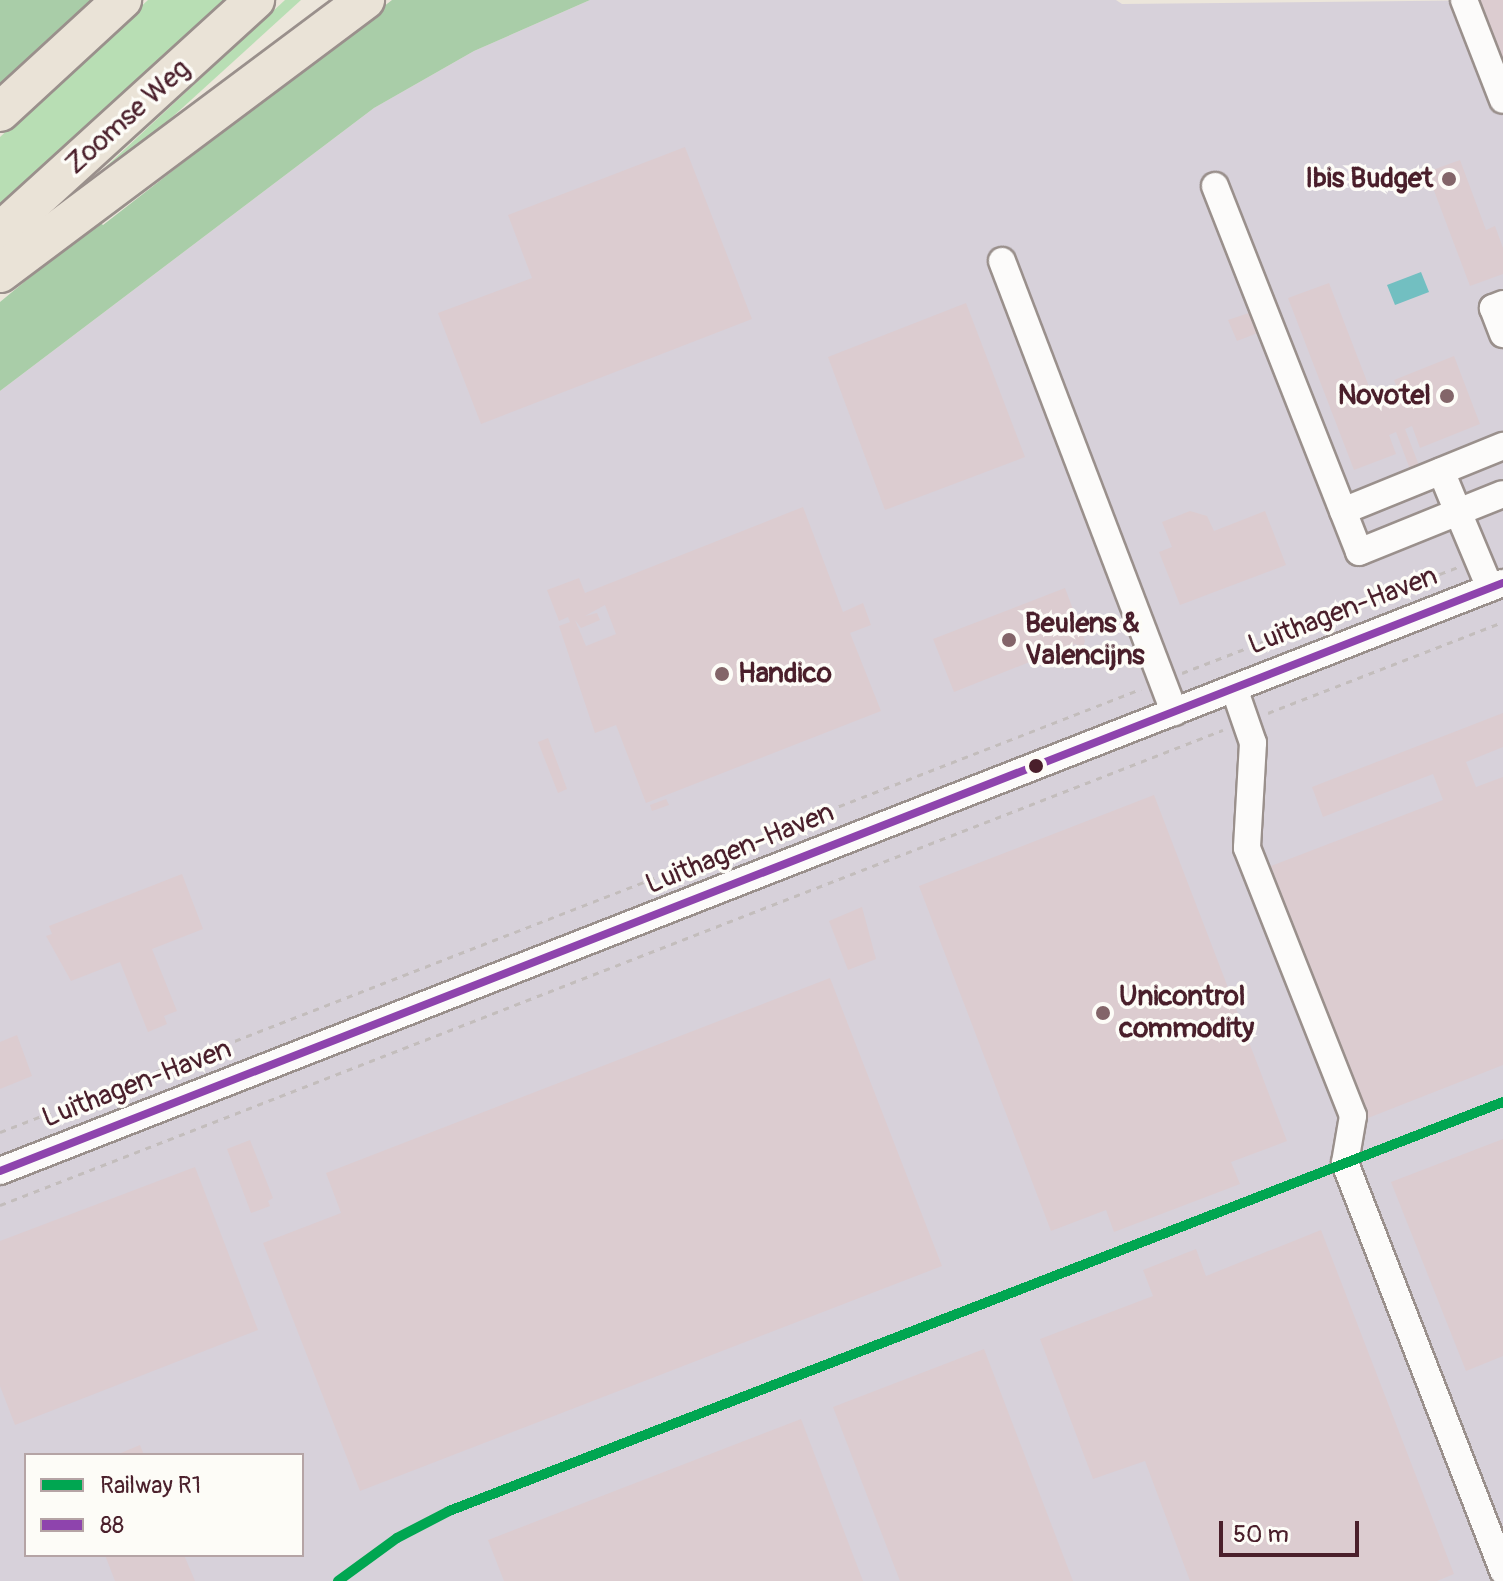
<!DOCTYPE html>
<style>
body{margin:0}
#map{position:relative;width:1503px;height:1581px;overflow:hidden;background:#ece6db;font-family:Pangolin,sans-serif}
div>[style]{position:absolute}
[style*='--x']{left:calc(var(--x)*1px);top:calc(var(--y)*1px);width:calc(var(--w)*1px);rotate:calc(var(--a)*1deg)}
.industrial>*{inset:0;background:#d7d1da}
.green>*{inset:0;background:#b8deb4}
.forest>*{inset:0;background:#a9cda8}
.water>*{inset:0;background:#72bfc1}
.building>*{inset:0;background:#dcccd0}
.path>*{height:3px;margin-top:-1.5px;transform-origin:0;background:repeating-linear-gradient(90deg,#c3bdbc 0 6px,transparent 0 12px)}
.roads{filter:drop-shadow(2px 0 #9a908c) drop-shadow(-2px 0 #9a908c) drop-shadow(0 2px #9a908c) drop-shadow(0 -2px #9a908c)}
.minor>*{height:26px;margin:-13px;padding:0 13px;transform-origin:13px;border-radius:13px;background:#fcfbfa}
.highway>*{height:38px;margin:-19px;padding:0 19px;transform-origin:19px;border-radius:19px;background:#eae3d7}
.bus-1>*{height:8px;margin:-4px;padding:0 4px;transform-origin:4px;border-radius:4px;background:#8e44ad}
.rail-1>*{height:10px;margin:-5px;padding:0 5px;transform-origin:5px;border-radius:5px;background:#00a651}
.dots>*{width:22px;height:22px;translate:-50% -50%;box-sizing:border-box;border:4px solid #fdfcf7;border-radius:50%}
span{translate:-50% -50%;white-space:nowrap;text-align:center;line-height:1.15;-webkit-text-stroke:7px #fdfcf7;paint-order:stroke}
.street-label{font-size:28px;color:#4a1f2b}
.poi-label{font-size:28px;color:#4a1f2b;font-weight:700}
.right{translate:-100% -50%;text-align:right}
.left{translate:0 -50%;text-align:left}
.legend{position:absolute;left:24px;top:1453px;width:280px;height:104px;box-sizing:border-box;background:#fdfcf7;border:2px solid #b5a4a5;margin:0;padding:10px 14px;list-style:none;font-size:24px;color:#4a1f2b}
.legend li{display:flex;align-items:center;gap:16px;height:40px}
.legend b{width:40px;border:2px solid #b5a4a5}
.scale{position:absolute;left:1219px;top:1521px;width:140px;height:36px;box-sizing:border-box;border:4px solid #4a1f2b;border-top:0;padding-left:10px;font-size:24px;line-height:28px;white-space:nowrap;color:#4a1f2b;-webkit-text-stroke:6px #fdfcf7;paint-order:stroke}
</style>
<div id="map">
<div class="industrial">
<i style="clip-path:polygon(evenodd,590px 0,1116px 0,1122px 4px,1503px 0,1503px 1581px,0 1581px,0 391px,374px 108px,474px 51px,590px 0,26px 1455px,302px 1455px,302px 1555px,26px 1555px,26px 1455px)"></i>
</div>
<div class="green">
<i style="clip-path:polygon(148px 0,236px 0,0 212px,0 137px)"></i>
<i style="clip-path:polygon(285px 0,301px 0,125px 160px,68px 202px)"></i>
</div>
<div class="forest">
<i style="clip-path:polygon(0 0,93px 0,0 85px)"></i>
<i style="clip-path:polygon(392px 0,590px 0,474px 51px,374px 108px,0 391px,0 302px,98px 221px,103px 225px)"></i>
</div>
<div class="water">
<i style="clip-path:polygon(1421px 272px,1429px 292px,1395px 305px,1387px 285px)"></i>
</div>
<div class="building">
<i style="clip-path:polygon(1478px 0,1503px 0,1503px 62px)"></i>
<i style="clip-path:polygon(685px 147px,752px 319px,481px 424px,438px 313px,532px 278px,508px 215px)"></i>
<i style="clip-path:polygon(1460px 160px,1486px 230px,1495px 226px,1503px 248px,1503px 274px,1470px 286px,1427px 172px)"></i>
<i style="clip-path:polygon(1329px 283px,1373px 397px,1397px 388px,1394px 380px,1454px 356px,1480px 424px,1420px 448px,1412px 426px,1405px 429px,1420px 468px,1411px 472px,1396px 432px,1389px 435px,1396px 454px,1354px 470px,1288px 298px)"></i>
<i style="clip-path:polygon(966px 303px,1025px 457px,885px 510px,828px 357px)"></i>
<i style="clip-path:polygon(1252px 312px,1260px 332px,1237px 341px,1228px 320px)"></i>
<i style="clip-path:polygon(evenodd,803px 507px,843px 612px,863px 603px,871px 625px,850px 633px,881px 711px,646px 803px,616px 725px,595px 733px,559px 626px,570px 622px,568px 617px,559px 621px,547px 590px,579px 578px,585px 593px,803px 507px,605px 605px,616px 634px,586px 646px,575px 620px,581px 628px,600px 620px,597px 613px,585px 616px,605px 605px)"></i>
<i style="clip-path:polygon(1190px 511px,1207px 516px,1214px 531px,1265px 511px,1286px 565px,1180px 605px,1159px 552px,1172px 547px,1162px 522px)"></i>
<i style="clip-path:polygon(1065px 588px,1085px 641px,1083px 647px,1075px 644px,954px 692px,933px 639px)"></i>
<i style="clip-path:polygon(1503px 713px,1503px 747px,1466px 762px,1476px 787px,1503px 777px,1503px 1065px,1368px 1118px,1271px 866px,1443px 800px,1433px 774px,1323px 817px,1312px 787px)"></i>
<i style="clip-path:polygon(548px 738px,567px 789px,558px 793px,538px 742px)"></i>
<i style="clip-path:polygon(1154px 795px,1287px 1141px,1231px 1162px,1240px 1184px,1114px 1232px,1106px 1210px,1051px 1231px,919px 886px)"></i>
<i style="clip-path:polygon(666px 799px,669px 805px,652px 811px,650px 805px)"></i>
<i style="clip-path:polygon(182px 874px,203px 929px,152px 949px,177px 1011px,164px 1016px,167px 1024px,148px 1032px,120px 962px,71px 981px,46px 936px,52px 934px,49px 926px)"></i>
<i style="clip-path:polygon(862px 907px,876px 959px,848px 970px,829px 921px)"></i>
<i style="clip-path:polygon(830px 978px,942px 1266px,360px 1491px,263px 1243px,341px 1213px,326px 1173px)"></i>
<i style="clip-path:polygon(17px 1035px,32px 1076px,0 1089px,0 1042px)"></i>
<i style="clip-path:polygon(1503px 1139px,1503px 1356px,1466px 1371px,1391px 1182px)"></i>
<i style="clip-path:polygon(250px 1140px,273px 1198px,268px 1201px,270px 1206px,251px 1213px,227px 1149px)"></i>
<i style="clip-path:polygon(195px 1167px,258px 1330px,15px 1425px,0 1386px,0 1241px)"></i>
<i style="clip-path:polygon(1321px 1230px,1454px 1574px,1437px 1581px,1190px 1581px,1145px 1461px,1093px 1479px,1040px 1339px,1153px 1296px,1143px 1270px,1196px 1249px,1206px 1276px)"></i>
<i style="clip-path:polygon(984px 1349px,1073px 1581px,900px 1581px,833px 1407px)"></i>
<i style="clip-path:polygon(801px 1419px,863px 1581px,504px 1581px,488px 1540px)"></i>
<i style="clip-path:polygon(140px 1445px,144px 1455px,116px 1455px)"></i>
<i style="clip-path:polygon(105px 1555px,184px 1555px,195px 1581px,115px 1581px)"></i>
</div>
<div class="path">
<i style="--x:1182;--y:673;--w:296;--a:-21"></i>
<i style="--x:1268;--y:713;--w:252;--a:-21.2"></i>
<i style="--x:0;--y:1132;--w:1224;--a:-21.22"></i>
<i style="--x:0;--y:1205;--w:1312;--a:-21.23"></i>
</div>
<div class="roads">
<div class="minor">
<i style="--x:1464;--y:0;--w:107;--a:68.7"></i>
<i style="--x:1215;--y:186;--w:393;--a:68.5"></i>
<i style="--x:1359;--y:552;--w:107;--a:-22"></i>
<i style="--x:1458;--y:512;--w:44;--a:-112.5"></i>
<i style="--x:1002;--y:261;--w:483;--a:69.1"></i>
<i style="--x:1503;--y:304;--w:11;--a:158"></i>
<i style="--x:1493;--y:308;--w:28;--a:69"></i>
<i style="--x:1343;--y:511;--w:173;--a:-22.1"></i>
<i style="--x:1490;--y:588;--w:82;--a:-112.8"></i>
<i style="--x:1458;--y:512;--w:48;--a:-21.8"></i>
<i style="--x:1234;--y:688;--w:58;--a:70.9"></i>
<i style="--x:1253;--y:743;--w:105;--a:93.3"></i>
<i style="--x:1247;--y:848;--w:288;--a:68.4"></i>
<i style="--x:1353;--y:1116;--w:48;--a:99.7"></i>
<i style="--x:1345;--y:1163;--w:438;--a:68.8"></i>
<i style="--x:0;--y:1171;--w:1614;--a:-21.37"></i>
</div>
<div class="highway">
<i style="--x:0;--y:112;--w:166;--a:-42.6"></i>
<i style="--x:0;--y:232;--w:345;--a:-42.3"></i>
<i style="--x:0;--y:273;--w:456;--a:-36.8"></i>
</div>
</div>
<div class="bus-1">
<i style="--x:0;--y:1171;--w:1614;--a:-21.37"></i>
</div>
<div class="rail-1">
<i style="--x:338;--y:1581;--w:73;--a:-36.1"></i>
<i style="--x:397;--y:1538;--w:59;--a:-27.4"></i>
<i style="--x:449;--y:1511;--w:1131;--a:-21.21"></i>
</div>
<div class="dots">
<i style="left:1449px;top:179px;background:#836569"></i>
<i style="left:1447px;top:396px;background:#836569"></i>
<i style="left:1009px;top:640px;background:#836569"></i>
<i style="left:722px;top:674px;background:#836569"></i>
<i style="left:1036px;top:766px;background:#4a1f2b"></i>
<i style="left:1103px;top:1013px;background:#836569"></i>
</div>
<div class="street-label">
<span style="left:128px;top:117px;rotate:-42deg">Zoomse Weg</span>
<span style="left:1343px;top:611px;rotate:-21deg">Luithagen-Haven</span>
<span style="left:740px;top:849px;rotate:-22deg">Luithagen-Haven</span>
<span style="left:137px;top:1084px;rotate:-21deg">Luithagen-Haven</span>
</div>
<div class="poi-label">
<span class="right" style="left:1433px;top:179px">Ibis Budget</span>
<span class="right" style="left:1431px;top:396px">Novotel</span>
<span class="left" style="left:1025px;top:640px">Beulens &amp;<br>Valencijns</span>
<span class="left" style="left:738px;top:674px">Handico</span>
<span class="left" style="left:1119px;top:1013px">Unicontrol<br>commodity</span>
</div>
<ul class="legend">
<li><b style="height:10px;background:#00a651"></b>Railway R1</li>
<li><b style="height:10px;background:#8e44ad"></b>88</li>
</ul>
<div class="scale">50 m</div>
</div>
